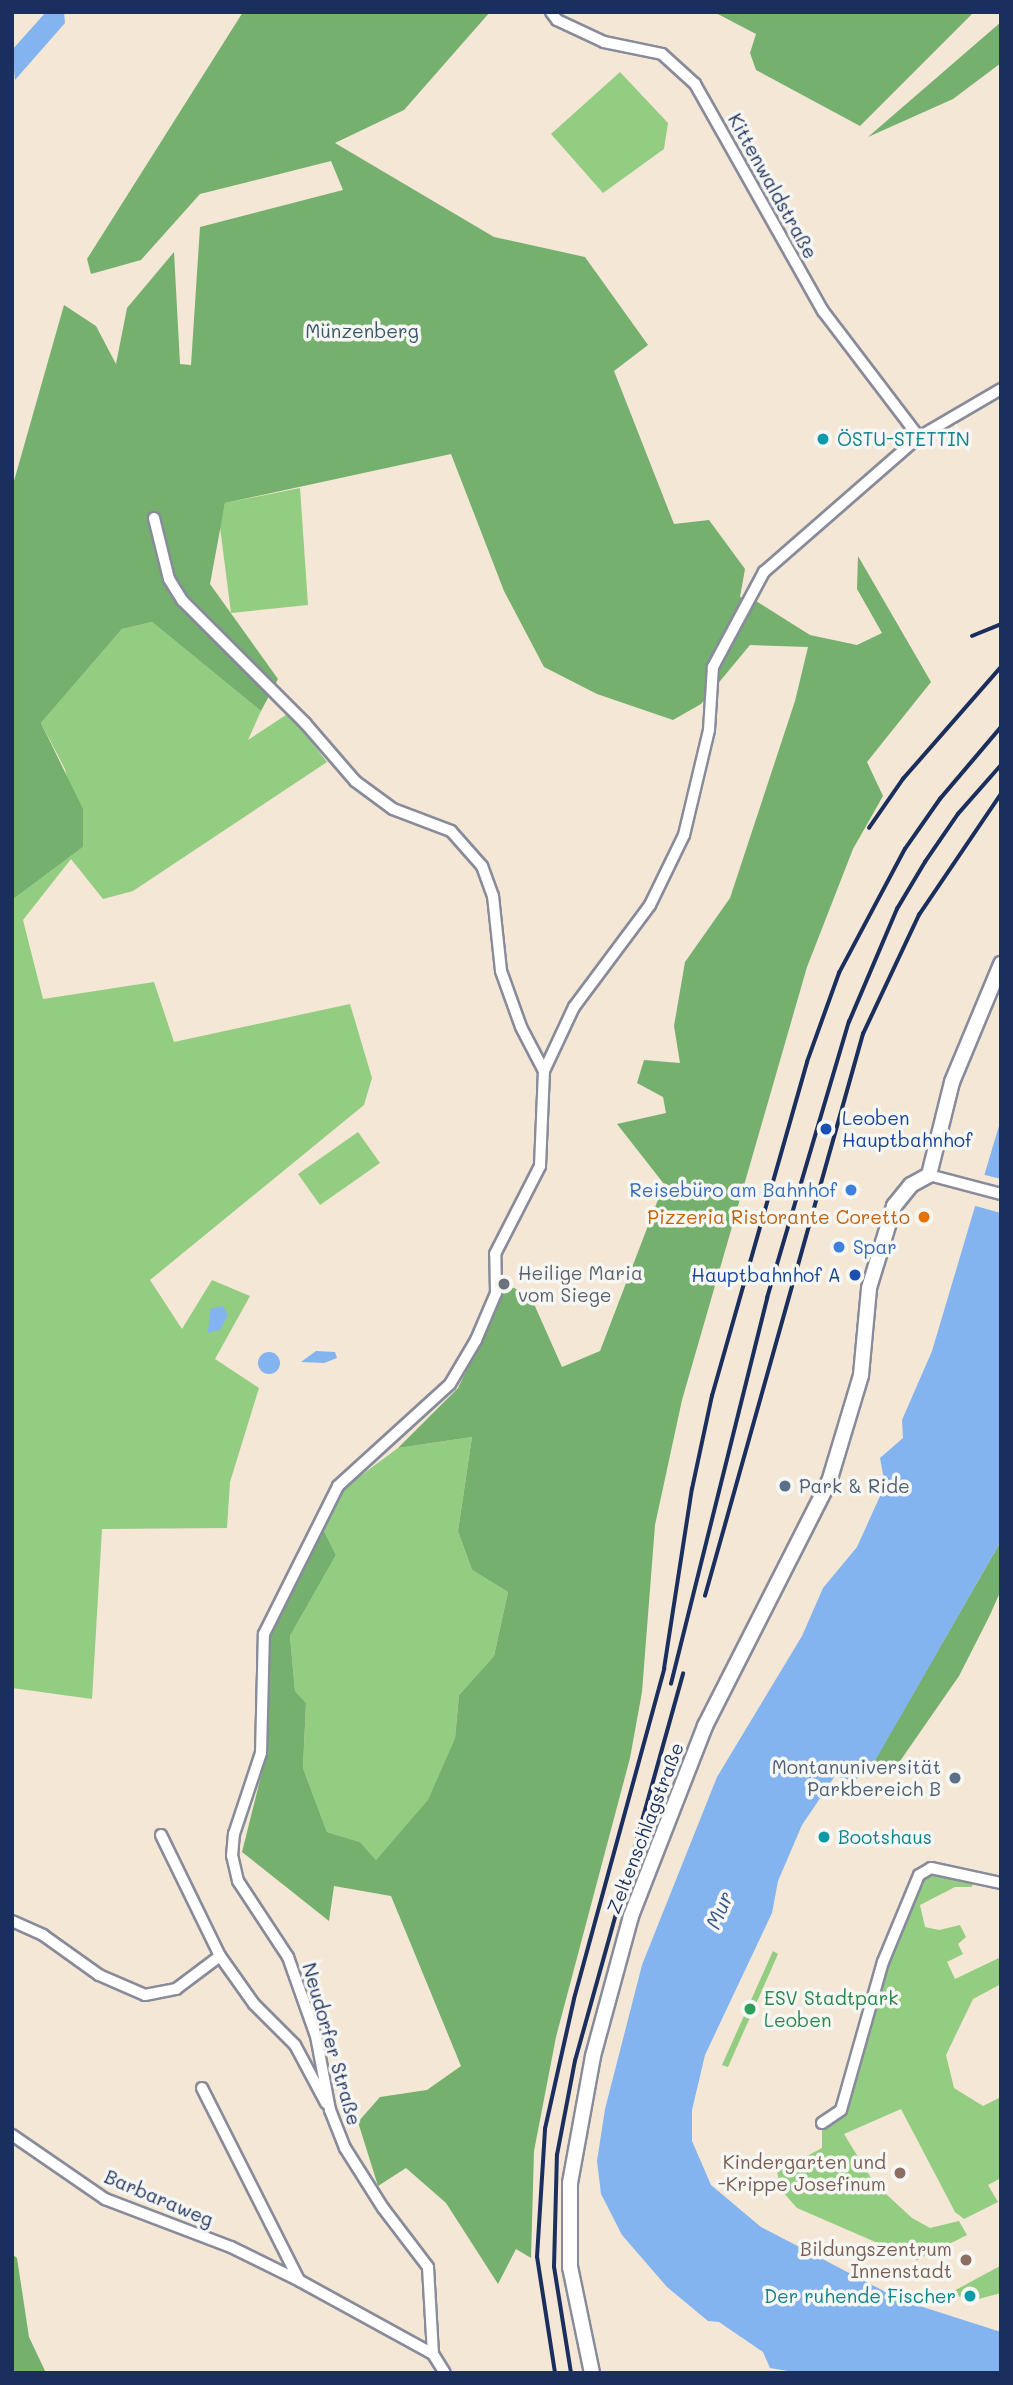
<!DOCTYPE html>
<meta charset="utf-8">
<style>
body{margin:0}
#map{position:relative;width:1013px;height:2385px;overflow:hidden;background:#f4e7d5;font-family:Mali,sans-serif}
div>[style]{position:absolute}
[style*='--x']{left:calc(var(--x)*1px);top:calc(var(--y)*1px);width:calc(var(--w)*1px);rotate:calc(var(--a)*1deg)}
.green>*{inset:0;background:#92cd81}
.forest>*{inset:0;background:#75b06f}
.water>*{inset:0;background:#83b4ef}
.round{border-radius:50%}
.pier>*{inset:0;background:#f4e7d5}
.roads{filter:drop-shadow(2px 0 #888b9a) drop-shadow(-2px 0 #888b9a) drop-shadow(0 2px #888b9a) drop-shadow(0 -2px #888b9a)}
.street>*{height:10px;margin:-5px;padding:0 5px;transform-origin:5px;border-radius:5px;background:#fff}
.secondary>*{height:14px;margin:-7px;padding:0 7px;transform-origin:7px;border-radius:7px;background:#fff}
.rail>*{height:3.5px;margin:-1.75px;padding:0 1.75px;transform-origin:1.75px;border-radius:1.75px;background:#1b2f5e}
.dots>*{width:19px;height:19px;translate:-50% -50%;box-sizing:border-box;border:4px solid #f6f6f2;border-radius:50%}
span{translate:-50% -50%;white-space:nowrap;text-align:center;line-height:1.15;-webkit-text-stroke:7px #f6f6f2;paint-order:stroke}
.street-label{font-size:19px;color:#1b2f5e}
.park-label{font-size:19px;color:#395667}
.culture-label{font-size:19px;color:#0d838f}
.left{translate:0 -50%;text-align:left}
.right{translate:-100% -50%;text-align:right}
.transit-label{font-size:19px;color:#164399}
.shop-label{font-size:19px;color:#366cbe}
.food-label{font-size:19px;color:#c56008}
.worship-label{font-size:19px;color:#5b616d}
.service-label{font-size:19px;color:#4e5e75}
.leisure-label{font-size:19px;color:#27864d}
.education-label{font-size:19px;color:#785e54}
.water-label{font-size:21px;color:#3a578a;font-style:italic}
.frame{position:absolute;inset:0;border:14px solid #1b2f5e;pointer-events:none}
</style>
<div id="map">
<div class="green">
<i style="clip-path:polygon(620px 72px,668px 123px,664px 149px,603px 193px,551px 134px)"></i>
<i style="clip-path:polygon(300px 488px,308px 605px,231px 613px,220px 527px,225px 503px)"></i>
<i style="clip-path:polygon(152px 622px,261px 711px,248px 740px,289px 713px,327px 762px,133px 891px,103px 899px,71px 859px,23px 920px,43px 999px,154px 982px,174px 1042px,350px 1004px,372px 1078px,364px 1105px,150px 1280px,182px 1329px,212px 1280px,250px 1296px,215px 1359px,259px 1388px,230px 1482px,227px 1528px,102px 1529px,92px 1699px,12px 1688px,12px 900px,83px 847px,65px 769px,41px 723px,122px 629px)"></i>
<i style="clip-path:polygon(358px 1132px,380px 1163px,320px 1205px,298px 1174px)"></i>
<i style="clip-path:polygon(472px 1437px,458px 1531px,472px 1570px,508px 1592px,494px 1656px,459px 1695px,455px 1738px,428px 1801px,376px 1860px,360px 1842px,327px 1832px,303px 1768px,306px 1703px,295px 1691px,290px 1636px,336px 1555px,323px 1529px,344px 1488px,398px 1448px)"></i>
<i style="clip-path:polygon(931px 1868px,974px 1878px,972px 1887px,955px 1887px,920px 1905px,925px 1927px,939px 1930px,960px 1925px,966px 1937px,958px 1944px,963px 1954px,947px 1962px,955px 1979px,1001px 1957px,1001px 1984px,973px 1999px,946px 2055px,954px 2088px,983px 2106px,1001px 2097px,1001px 2178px,988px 2185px,998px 2202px,964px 2219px,955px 2212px,901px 2109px,844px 2134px,874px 2183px,912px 2218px,930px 2228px,959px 2221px,967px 2235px,917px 2260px,797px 2208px,782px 2191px,777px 2172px,822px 2148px,822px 2123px,841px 2110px,866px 2019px,919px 1875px)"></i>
<i style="clip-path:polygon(773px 1951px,778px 1954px,728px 2067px,722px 2065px)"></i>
<i style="clip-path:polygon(1000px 2266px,1001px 2293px,971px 2301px,950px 2293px)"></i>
</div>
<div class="forest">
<i style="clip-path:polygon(243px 12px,490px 12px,404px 110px,335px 143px,494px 237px,585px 257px,648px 345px,614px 371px,674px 524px,709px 520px,745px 569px,740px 597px,756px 601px,810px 635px,857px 645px,882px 633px,857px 589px,858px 556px,931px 682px,867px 762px,883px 796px,853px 849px,807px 967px,682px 1400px,655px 1525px,642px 1692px,630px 1758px,556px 2037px,534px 2151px,531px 2258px,516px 2249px,498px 2284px,446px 2203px,406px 2168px,378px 2186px,358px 2122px,380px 2097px,427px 2090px,461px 2066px,391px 1896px,334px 1886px,329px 1921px,242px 1852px,267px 1752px,269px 1635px,323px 1529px,336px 1555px,290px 1636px,295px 1691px,306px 1703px,303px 1768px,327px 1832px,360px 1842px,376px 1860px,428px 1800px,455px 1738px,459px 1695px,494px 1656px,508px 1592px,472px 1570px,458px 1531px,472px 1437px,398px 1448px,458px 1388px,507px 1285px,530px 1295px,562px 1367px,600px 1351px,664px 1184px,617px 1124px,666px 1113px,663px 1097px,637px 1083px,644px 1060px,680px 1063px,674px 1026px,685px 962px,730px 898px,795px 701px,808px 647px,750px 645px,701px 704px,673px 720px,597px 694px,544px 667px,504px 591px,451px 454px,225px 503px,210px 584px,278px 679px,261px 711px,152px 622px,122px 629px,41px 723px,83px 809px,83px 847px,12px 900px,12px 488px,64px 305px,96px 326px,116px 364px,127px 308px,174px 252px,180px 364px,191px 365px,200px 227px,343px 190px,331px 161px,200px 194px,141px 260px,91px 274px,87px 259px)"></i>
<i style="clip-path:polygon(714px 12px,974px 12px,860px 126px,756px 70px,750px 53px,756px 34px)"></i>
<i style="clip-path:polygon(1001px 22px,1001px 63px,953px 99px,868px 137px)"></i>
<i style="clip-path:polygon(1001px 1541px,1001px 1590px,990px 1615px,959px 1676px,889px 1777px,872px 1765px)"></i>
<i style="clip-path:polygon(12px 2254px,17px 2258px,29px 2337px,46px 2373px,12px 2373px)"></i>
</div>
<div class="water">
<i style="clip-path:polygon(46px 12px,64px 12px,65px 23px,15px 80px,12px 50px)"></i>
<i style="clip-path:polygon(1001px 1119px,1001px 1541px,872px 1766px,854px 1781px,835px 1776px,802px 1825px,778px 1881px,772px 1913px,705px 2055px,692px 2110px,692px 2141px,711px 2185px,761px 2227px,901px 2300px,1001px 2332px,1001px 2373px,800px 2373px,770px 2368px,763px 2352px,719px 2322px,708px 2321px,667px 2287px,622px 2235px,601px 2194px,597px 2161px,605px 2109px,642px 1965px,717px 1777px,802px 1636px,823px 1588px,857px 1547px,885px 1485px,880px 1458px,903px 1438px,902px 1420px,932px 1351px)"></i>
<i style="clip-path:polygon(223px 1306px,228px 1315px,220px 1330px,208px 1333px,210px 1309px)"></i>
<i style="clip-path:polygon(316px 1351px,335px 1352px,337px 1358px,324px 1363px,301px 1362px)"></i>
<i class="round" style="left:258px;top:1352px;width:22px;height:22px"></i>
</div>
<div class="pier">
<i style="clip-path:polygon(981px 1174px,1001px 1179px,1001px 1213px,972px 1205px)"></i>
</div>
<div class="roads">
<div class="street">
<i style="--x:551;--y:12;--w:10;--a:53"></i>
<i style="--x:557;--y:20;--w:52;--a:25.1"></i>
<i style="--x:604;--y:42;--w:59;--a:11.7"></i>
<i style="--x:662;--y:54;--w:45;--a:42.3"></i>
<i style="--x:695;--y:84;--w:261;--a:60.6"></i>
<i style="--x:823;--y:311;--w:158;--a:52.7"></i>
<i style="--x:154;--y:518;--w:63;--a:76.2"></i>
<i style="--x:169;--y:579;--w:26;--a:58"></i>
<i style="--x:183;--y:601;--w:173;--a:45"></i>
<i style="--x:305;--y:723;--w:77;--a:49.2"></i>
<i style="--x:355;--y:781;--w:47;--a:36.4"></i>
<i style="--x:393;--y:809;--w:62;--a:20.8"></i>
<i style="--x:451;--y:831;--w:47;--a:48.5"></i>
<i style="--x:482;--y:866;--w:32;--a:70"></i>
<i style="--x:493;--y:896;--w:75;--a:83.9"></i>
<i style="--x:501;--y:971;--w:59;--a:70.3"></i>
<i style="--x:521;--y:1027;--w:50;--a:62.4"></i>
<i style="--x:929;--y:1175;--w:74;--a:14.8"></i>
<i style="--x:161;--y:1835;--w:135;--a:64"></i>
<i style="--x:220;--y:1956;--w:59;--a:54.7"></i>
<i style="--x:254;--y:2004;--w:58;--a:45"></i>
<i style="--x:295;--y:2045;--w:66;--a:61.9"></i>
<i style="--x:12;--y:1921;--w:34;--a:24"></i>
<i style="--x:43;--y:1935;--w:69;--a:35.5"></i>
<i style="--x:99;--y:1975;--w:50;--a:23.5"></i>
<i style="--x:145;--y:1995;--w:32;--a:-11"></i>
<i style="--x:176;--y:1989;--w:55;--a:-36.9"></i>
<i style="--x:202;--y:2088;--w:215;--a:63.2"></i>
<i style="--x:822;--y:2123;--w:23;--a:-34"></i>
<i style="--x:841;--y:2110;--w:154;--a:-74.2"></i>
<i style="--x:883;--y:1962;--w:94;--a:-67.5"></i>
<i style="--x:919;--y:1875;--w:14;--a:-30"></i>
<i style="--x:931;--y:1868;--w:72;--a:12.1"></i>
<i style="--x:12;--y:2135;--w:113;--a:34.5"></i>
<i style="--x:105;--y:2199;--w:135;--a:20.9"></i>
<i style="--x:231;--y:2247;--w:77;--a:26.2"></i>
<i style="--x:300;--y:2281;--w:152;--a:28.8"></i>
<i style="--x:433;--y:2354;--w:22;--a:58"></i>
<i style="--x:433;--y:2354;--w:87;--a:-93.3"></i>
<i style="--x:428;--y:2267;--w:74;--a:-127.3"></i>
<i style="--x:383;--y:2208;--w:71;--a:-122.3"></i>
<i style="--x:345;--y:2148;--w:41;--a:-111.5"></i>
<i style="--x:330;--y:2110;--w:75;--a:-100.7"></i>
<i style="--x:316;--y:2036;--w:84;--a:-109.5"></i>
<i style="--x:288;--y:1957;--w:91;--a:-123.3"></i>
<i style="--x:238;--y:1881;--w:26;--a:-103"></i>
<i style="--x:232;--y:1856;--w:22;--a:-85"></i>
<i style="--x:234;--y:1834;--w:85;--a:-71.6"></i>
<i style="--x:261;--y:1753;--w:119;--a:-88.6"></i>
<i style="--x:264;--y:1634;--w:165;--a:-63.4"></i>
<i style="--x:338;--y:1486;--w:151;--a:-42.3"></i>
<i style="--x:450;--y:1384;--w:51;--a:-59.4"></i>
<i style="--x:476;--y:1340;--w:51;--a:-66.9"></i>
<i style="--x:496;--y:1293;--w:39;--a:-91"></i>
<i style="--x:495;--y:1254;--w:99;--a:-62.9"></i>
<i style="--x:540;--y:1166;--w:95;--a:-87.6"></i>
<i style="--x:544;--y:1071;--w:71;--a:-64.9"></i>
<i style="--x:574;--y:1007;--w:127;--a:-53.3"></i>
<i style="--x:650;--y:905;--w:78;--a:-64.1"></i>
<i style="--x:684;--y:835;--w:108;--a:-76.6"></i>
<i style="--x:709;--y:730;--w:63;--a:-86.4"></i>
<i style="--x:713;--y:667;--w:108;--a:-61.8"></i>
<i style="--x:764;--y:572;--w:206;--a:-41.1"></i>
<i style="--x:919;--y:437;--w:95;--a:-30.3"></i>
</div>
<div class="secondary">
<i style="--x:592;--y:2373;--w:108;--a:-101.7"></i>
<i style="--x:570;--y:2267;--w:84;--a:-90"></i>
<i style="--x:570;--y:2183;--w:129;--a:-79.7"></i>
<i style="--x:593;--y:2056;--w:145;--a:-74.8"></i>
<i style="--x:631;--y:1916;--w:204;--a:-68.7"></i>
<i style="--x:705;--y:1726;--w:274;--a:-63.1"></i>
<i style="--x:829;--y:1482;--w:112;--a:-73.3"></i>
<i style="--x:861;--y:1375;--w:87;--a:-84.7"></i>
<i style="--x:869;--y:1288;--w:86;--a:-73"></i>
<i style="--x:894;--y:1206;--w:27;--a:-51"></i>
<i style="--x:911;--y:1185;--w:21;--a:-29"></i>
<i style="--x:929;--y:1175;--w:96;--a:-76.1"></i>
<i style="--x:952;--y:1082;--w:128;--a:-67.4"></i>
</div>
</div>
<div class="rail">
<i style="--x:972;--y:636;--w:31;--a:-22"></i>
<i style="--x:869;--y:828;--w:60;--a:-55.2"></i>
<i style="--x:903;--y:779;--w:149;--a:-48.8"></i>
<i style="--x:705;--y:1596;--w:584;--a:-74.3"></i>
<i style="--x:863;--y:1034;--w:132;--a:-64.8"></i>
<i style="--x:919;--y:915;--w:146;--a:-55.9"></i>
<i style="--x:671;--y:1684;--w:398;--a:-76"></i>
<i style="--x:767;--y:1298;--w:288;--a:-73.5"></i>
<i style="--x:849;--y:1022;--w:123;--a:-67"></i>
<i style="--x:897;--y:909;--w:55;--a:-59.2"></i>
<i style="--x:925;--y:862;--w:58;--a:-55.5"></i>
<i style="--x:958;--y:814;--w:65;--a:-48.7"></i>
<i style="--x:555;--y:2373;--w:117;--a:-98.8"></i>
<i style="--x:537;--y:2257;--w:128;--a:-86.4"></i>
<i style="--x:545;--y:2129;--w:133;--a:-77.4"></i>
<i style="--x:574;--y:1999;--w:342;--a:-74.7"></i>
<i style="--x:664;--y:1669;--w:182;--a:-81.2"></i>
<i style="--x:692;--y:1489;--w:95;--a:-77.9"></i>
<i style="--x:712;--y:1396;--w:347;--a:-74.1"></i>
<i style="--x:807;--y:1062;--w:95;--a:-70.2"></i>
<i style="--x:839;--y:973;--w:140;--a:-62"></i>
<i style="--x:905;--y:849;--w:61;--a:-55"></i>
<i style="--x:940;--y:799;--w:94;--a:-49.7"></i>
<i style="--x:571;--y:2373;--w:107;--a:-99.1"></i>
<i style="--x:554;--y:2267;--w:112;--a:-88.5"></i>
<i style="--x:557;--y:2155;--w:96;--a:-79.2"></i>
<i style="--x:575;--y:2061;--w:402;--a:-74.4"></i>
</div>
<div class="dots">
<i style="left:823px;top:439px;background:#0f9aa8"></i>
<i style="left:826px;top:1129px;background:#1a4fb4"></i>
<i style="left:851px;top:1190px;background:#3f7fe0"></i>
<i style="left:924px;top:1217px;background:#e8710a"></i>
<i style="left:839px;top:1247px;background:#3f7fe0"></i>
<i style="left:855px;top:1275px;background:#1a4fb4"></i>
<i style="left:504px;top:1284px;background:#6b7280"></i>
<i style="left:785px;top:1486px;background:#5c6f8a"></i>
<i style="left:955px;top:1778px;background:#5c6f8a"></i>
<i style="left:824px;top:1837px;background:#0f9aa8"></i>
<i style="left:750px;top:2009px;background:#2e9e5b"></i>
<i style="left:900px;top:2173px;background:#8d6e63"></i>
<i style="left:966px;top:2260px;background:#8d6e63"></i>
<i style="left:970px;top:2296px;background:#0f9aa8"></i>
</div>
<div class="street-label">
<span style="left:773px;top:186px;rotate:61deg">Kittenwaldstraße</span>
<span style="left:645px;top:1828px;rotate:-69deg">Zeltenschlagstraße</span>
<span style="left:332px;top:2044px;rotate:74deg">Neudorfer Straße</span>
<span style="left:159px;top:2198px;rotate:23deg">Barbaraweg</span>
</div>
<div class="park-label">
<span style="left:362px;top:331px">Münzenberg</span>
</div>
<div class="culture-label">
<span class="left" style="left:837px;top:439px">ÖSTU-STETTIN</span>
<span class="left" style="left:838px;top:1837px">Bootshaus</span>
<span class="right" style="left:956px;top:2296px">Der ruhende Fischer</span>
</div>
<div class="transit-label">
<span class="left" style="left:842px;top:1129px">Leoben<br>Hauptbahnhof</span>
<span class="right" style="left:841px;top:1275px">Hauptbahnhof A</span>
</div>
<div class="shop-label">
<span class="right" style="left:837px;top:1190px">Reisebüro am Bahnhof</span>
<span class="left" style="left:853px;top:1247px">Spar</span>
</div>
<div class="food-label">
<span class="right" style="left:910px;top:1217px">Pizzeria Ristorante Coretto</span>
</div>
<div class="worship-label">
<span class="left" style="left:518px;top:1284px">Heilige Maria<br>vom Siege</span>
</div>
<div class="service-label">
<span class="left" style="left:799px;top:1486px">Park &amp; Ride</span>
<span class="right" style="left:941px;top:1778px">Montanuniversität<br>Parkbereich B</span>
</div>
<div class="leisure-label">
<span class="left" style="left:764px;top:2009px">ESV Stadtpark<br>Leoben</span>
</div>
<div class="education-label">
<span class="right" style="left:886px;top:2173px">Kindergarten und<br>-Krippe Josefinum</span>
<span class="right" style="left:952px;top:2260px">Bildungszentrum<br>Innenstadt</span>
</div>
<div class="water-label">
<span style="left:719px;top:1910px;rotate:-67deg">Mur</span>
</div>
<div class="frame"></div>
</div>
